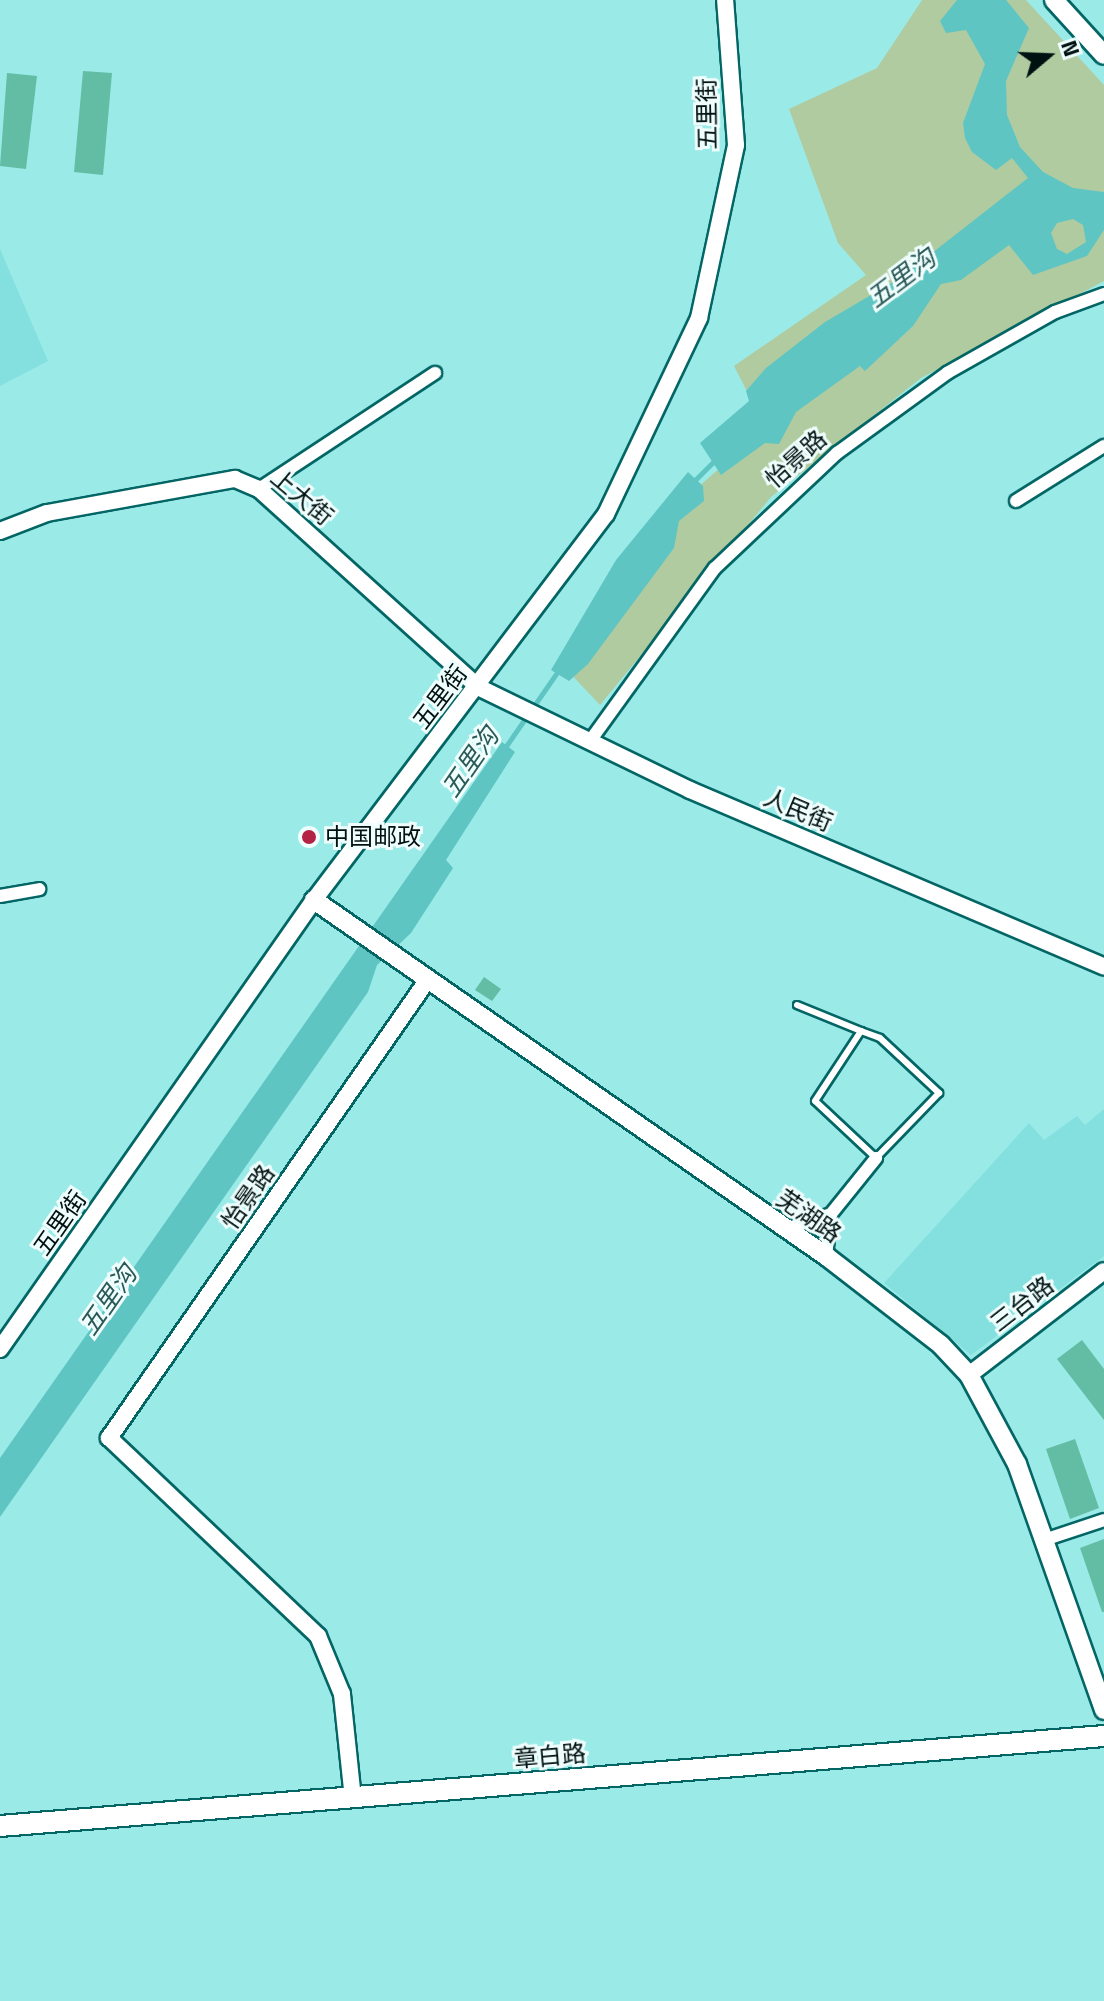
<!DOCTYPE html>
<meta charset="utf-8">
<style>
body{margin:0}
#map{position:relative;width:1104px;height:2001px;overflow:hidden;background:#9aeae8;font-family:"Titillium Web","Noto Sans SC",sans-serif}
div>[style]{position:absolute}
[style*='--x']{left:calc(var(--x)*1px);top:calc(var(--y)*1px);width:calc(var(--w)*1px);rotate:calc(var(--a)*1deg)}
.built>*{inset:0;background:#84e0de}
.green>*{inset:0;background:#b1cba0}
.water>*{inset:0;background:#5ec5c3}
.stream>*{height:5px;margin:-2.5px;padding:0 2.5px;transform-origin:2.5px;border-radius:2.5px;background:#5ec5c3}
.building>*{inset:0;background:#62bda4}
.roads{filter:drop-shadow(2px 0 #036665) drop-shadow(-2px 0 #036665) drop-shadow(0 2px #036665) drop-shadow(0 -2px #036665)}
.service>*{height:6px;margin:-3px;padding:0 3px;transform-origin:3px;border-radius:3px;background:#fff}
.minor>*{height:12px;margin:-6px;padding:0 6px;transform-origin:6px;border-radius:6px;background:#fff}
.tertiary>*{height:16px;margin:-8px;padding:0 8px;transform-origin:8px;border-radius:8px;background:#fff}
.secondary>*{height:18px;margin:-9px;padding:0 9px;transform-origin:9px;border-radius:9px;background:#fff}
.primary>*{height:20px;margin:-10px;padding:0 10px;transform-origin:10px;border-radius:10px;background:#fff}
.dots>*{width:22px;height:22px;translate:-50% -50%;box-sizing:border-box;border:4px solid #effefd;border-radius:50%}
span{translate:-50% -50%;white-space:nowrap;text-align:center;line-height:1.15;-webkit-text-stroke:6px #effefd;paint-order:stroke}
.street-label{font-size:24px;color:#011}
.poi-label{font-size:24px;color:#011}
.left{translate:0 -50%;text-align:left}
.water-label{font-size:26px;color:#2b5958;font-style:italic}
.north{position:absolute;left:1008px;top:16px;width:80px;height:80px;-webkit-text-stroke:6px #effefd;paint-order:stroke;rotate:71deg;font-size:22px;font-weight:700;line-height:32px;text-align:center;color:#011}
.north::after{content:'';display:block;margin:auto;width:28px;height:36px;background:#011;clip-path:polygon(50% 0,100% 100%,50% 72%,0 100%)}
</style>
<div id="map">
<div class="built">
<i style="clip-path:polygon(0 249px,48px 361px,0 386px)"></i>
<i style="clip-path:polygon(1104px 1109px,1104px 1256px,971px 1355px,884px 1283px,1029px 1123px,1044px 1140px,1077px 1116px,1085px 1125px)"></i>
</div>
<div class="green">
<i style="clip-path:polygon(922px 0,1026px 0,1104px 85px,1104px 281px,921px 378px,771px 497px,600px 705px,565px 668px,690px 494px,766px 428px,734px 366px,866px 275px,838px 243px,789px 109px,877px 68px)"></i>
</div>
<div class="water">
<i style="clip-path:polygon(evenodd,957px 0,1006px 0,1029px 28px,1006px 81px,1007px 115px,1020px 147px,1043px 172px,1073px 188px,1104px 192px,1104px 230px,1087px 256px,1033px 275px,1009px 245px,961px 280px,941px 284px,913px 326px,865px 371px,860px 366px,796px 412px,779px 444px,765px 443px,721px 475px,700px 443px,749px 401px,746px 391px,766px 368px,825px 322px,900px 278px,1028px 178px,1012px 158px,996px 170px,972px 152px,965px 138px,963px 123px,985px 64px,966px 30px,946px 33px,940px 21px,957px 0,1073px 219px,1083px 225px,1086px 242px,1067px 254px,1057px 249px,1051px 233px,1057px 223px,1073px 219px)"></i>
<i style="clip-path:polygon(688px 472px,703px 486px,704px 501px,679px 521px,674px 548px,588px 664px,569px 681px,551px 670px,616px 560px)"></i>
<i style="clip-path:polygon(502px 742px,515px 752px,446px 860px,453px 868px,411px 933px,377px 965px,368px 992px,0 1517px,0 1458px)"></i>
</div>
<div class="stream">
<i style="--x:693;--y:482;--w:34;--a:-45"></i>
<i style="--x:504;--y:749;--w:98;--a:-55.3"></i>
</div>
<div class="building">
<i style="clip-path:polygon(83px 71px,112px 73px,103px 175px,74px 172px)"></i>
<i style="clip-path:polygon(7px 73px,37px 76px,26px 169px,0 166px)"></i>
<i style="clip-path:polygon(484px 977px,501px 989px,492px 1001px,475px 990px)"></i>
<i style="clip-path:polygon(1082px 1340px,1104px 1369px,1104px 1420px,1057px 1359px)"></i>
<i style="clip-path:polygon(1075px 1439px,1099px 1508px,1070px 1519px,1046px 1449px)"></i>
<i style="clip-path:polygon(1104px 1539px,1104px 1612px,1102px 1612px,1080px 1548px)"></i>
</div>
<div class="roads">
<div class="service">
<i style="--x:797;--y:1005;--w:69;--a:22.1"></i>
<i style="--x:861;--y:1031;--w:20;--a:20"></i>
<i style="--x:880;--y:1038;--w:81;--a:43"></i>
<i style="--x:939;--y:1093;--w:91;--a:134.1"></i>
<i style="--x:876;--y:1158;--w:83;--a:-136.9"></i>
<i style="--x:815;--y:1101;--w:84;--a:-56.7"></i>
</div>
<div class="minor">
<i style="--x:259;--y:489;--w:211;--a:-33.4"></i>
<i style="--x:1016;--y:501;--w:104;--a:-32"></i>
<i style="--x:590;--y:741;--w:213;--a:-54.2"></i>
<i style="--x:715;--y:568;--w:168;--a:-43.3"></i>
<i style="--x:837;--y:453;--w:136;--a:-36"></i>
<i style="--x:947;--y:373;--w:124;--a:-29.5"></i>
<i style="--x:1055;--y:312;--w:52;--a:-20.2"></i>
<i style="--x:0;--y:896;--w:40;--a:-10"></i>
<i style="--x:831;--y:1214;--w:72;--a:-51.2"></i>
<i style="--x:786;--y:1229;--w:47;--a:-18.4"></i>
<i style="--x:831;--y:1214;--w:42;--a:96.8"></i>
<i style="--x:1044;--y:1540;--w:63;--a:-18.4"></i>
</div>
<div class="tertiary">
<i style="--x:0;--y:531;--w:50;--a:-21"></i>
<i style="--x:47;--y:513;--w:191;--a:-10.3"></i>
<i style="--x:235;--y:479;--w:26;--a:23"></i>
<i style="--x:259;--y:489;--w:295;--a:42.1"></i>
<i style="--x:478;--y:687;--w:236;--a:25.9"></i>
<i style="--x:690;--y:790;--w:450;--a:23.1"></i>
<i style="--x:0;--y:1349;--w:548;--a:-55.03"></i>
<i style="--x:314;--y:900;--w:484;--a:-52.9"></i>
<i style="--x:606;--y:514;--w:217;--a:-64.6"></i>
<i style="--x:699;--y:318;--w:177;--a:-77.9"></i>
<i style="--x:736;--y:145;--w:145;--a:-94.3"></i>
<i style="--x:969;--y:1375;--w:170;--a:-37.6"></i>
<i style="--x:353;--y:1799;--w:106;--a:-96"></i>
<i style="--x:342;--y:1694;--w:63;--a:-112.5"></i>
<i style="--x:318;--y:1636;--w:288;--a:-136.5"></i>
<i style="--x:109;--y:1438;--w:555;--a:-55.19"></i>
</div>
<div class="secondary">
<i style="--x:1054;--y:0;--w:74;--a:47.7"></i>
<i style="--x:314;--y:900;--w:624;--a:34.81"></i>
<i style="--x:826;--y:1256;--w:145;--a:37.7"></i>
<i style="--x:941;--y:1345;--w:41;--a:47"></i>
<i style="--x:969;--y:1375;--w:101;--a:61.7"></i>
<i style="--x:1017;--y:1464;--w:261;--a:70.5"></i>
</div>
<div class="primary">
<i style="--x:0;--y:1826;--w:1108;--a:-4.66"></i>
</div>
</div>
<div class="dots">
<i style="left:309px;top:837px;background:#b42245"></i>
</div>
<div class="street-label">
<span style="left:707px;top:114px;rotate:-91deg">五里街</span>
<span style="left:796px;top:459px;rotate:-42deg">怡景路</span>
<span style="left:302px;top:497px;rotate:40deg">上大街</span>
<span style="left:440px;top:697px;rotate:-53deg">五里街</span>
<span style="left:798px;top:810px;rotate:23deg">人民街</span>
<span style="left:248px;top:1197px;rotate:-55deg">怡景路</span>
<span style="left:809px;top:1216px;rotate:35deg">芜湖路</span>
<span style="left:60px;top:1223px;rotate:-55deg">五里街</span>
<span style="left:1022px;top:1304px;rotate:-38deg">三台路</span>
<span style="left:550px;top:1756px;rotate:-5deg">章白路</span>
</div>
<div class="poi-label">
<span class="left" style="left:325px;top:837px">中国邮政</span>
</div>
<div class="water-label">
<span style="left:901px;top:278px;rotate:-37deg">五里沟</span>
<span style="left:470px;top:762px;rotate:-55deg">五里沟</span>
<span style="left:108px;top:1300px;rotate:-55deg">五里沟</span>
</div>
<div class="north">N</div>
</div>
